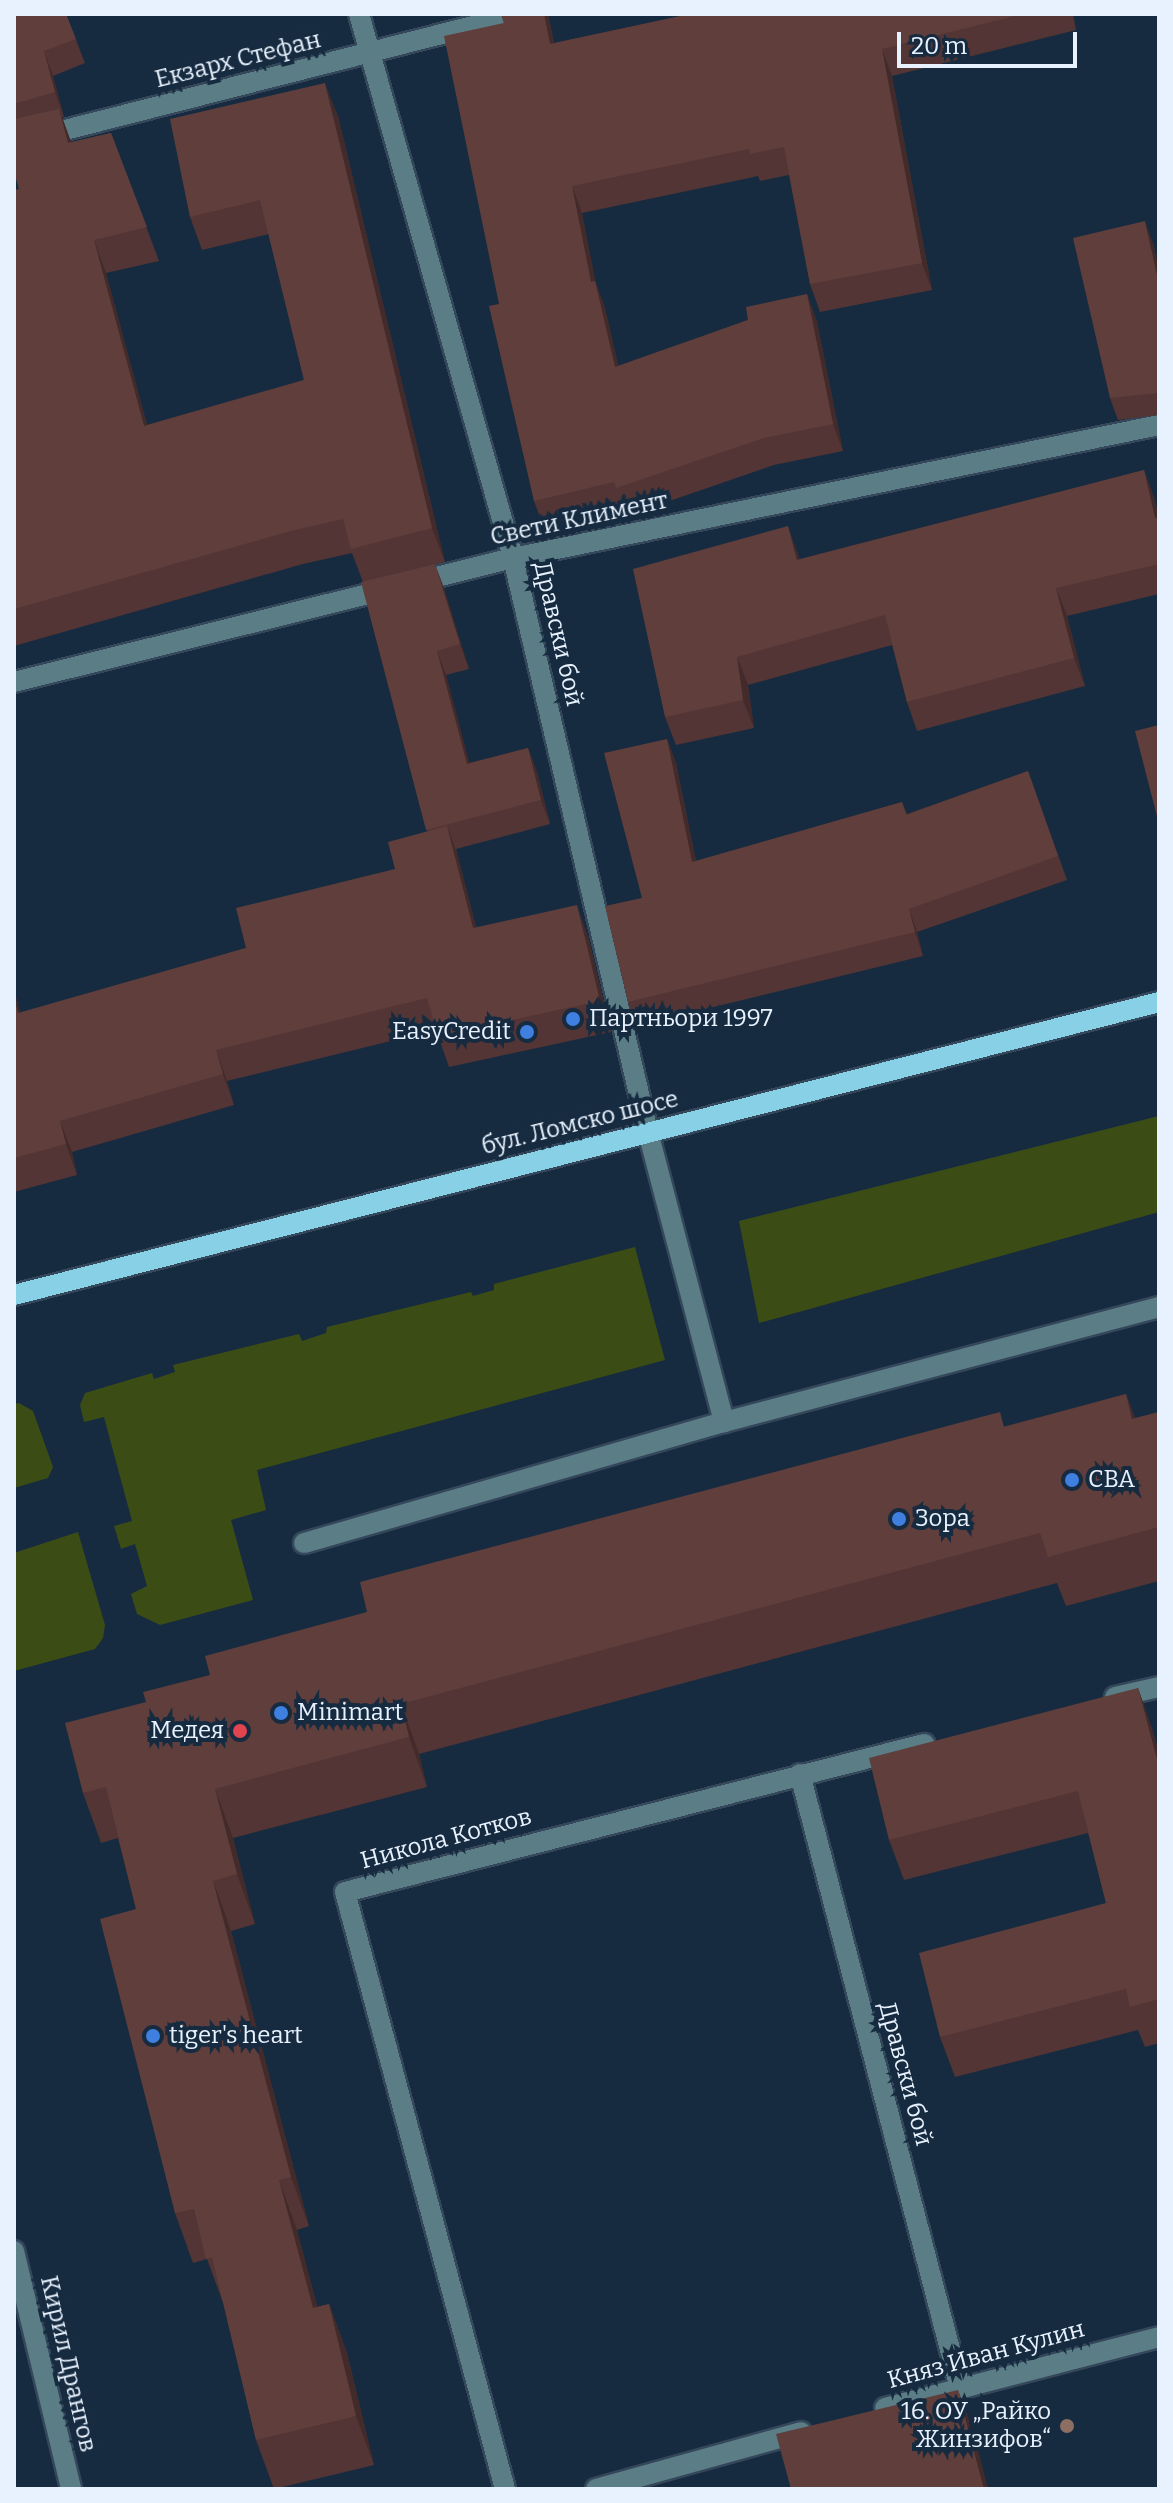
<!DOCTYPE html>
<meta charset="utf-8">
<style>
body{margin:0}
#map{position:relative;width:1173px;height:2503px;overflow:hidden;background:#172b40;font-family:Bitter,serif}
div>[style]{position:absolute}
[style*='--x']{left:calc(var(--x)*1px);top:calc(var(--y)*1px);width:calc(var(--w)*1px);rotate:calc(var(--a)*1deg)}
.green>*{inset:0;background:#3b4d15}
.roads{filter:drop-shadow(2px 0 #34475b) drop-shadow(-2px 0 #34475b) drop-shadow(0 2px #34475b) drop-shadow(0 -2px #34475b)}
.minor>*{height:20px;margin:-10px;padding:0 10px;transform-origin:10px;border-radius:10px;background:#5b7d86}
.major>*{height:20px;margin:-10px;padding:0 10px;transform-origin:10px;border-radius:10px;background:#87d0e5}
.wall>*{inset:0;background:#523534}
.shaded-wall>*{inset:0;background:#422b2a}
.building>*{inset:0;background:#5f3e3c}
.dots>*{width:22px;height:22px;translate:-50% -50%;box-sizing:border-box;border:4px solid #172b40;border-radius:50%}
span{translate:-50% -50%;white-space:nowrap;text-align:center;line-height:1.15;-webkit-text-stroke:8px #172b40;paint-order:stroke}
.street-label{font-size:24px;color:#e8f2fe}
.poi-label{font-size:24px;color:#e8f2fe}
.left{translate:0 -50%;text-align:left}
.right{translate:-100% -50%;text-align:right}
.frame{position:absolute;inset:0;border:16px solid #e8f2fe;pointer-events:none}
.scale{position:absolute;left:897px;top:32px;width:180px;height:36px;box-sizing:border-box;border:4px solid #e8f2fe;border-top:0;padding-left:10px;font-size:24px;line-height:28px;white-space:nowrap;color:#e8f2fe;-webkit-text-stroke:6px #172b40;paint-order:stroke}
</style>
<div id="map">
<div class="green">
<i style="clip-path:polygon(1159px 1116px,1159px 1212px,759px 1323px,739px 1221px)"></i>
<i style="clip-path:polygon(635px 1247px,665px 1360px,257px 1470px,266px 1510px,231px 1520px,253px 1600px,160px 1625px,137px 1614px,131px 1594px,147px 1586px,135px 1544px,121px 1549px,114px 1526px,132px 1521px,104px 1417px,84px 1422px,80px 1405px,85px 1393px,152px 1373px,154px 1379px,175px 1372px,173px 1365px,299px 1334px,302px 1341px,326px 1333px,327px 1327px,471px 1292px,473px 1296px,494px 1290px,494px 1284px)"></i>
<i style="clip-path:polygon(19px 1403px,33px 1411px,53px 1467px,48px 1478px,14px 1488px,14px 1404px)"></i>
<i style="clip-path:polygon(78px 1532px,105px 1625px,103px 1638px,95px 1649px,14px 1671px,14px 1553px)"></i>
</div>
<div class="roads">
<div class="minor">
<i style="--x:359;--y:14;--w:565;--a:74.19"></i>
<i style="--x:513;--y:558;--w:590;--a:76.77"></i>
<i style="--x:648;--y:1132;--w:300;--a:75.3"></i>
<i style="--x:14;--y:143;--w:522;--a:-14.3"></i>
<i style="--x:14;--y:682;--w:514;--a:-13.96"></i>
<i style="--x:513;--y:558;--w:660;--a:-11.63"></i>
<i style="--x:304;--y:1543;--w:437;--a:-16.1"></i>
<i style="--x:724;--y:1422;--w:450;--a:-14.8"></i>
<i style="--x:1115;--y:1697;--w:45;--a:-12.8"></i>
<i style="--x:800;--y:1774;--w:635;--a:75.39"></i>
<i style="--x:14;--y:2251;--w:245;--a:76.5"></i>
<i style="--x:885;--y:2408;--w:283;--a:-14.5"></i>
<i style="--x:505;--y:2489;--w:618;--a:-105"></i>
<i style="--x:345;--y:1892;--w:598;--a:-14.34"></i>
<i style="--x:596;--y:2489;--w:213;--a:-15.5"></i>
</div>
<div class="major">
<i style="--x:14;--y:1295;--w:1182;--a:-14.35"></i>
</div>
</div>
<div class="wall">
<i style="clip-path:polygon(14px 14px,66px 14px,85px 63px,53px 76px,64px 117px,62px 117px,71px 142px,111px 133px,159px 261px,106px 273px,147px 425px,304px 380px,269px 234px,202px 250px,190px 217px,338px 116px,445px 562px,363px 582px,352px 553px,303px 564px,14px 646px,14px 190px,19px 189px,14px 171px)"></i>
<i style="clip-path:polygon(501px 14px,548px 14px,554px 43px,690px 14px,1073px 14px,1076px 30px,892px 76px,932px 290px,820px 312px,810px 284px,789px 175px,760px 181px,758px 176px,582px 213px,595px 281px,605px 308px,618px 366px,748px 320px,807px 294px,817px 322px,843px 451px,774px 465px,626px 516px,623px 509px,544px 528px,534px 501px,499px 304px,504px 23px)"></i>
<i style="clip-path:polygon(1153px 243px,1159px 271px,1159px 415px,1118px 420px,1110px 398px)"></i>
<i style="clip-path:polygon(1144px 470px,1154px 498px,1159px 517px,1159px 594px,1067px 616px,1085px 686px,917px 731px,907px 702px,892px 645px,748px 685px,754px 728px,676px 745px,665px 717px,800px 559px)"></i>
<i style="clip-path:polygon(435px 564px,469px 669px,446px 675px,469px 763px,528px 748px,537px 772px,550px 824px,456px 849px,476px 927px,588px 936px,611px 1032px,449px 1067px,436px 1030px,227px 1081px,234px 1105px,72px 1152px,77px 1175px,14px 1192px,14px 990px,20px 1013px,246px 948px,395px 869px,427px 832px)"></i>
<i style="clip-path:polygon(667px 739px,676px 763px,696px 861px,902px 802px,907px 814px,1028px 771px,1067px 880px,917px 932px,923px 956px,636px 1026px,628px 1002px,642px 898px)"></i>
<i style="clip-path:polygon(1126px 1394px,1135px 1418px,1159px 1412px,1159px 1581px,1066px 1606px,1057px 1583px,419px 1754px,427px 1787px,233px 1838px,255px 1924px,231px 1931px,309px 2226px,297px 2230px,317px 2307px,329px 2304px,347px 2353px,374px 2465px,274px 2489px,256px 2440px,225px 2308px,207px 2259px,193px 2263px,175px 2213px,136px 1909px,118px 1838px,101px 1843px,83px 1793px,146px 1702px,367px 1612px,1006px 1426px)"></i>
<i style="clip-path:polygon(1138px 1688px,1152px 1729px,1159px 1753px,1159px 2043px,1145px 2047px,1138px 2030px,955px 2077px,940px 2037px,1106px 1903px,1088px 1833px,904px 1880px,889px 1840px)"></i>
</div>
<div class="shaded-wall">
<i style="clip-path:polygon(544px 14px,548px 14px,560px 71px,550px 44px)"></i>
<i style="clip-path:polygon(882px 49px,892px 76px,932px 290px,922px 263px)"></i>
<i style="clip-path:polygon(44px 51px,53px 76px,64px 117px,55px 92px)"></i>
<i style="clip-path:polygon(325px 83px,338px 116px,445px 562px,432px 528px)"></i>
<i style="clip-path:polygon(59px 109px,71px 142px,68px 143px)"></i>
<i style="clip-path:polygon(572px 186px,582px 213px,601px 309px,591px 282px)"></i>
<i style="clip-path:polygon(1145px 221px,1153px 243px,1159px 271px,1159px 285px)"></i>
<i style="clip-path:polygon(94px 240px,106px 273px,156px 459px,144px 426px)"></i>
<i style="clip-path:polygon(595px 281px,605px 308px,625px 394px,615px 367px)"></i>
<i style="clip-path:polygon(807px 294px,817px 322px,843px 451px,833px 424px)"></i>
<i style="clip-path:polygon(1144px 470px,1154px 498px,1159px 519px,1155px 518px)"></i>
<i style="clip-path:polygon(788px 526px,798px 554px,808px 588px,797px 560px)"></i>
<i style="clip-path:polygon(435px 564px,444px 588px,469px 669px,460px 644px)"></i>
<i style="clip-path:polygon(1056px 588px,1067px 616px,1085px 686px,1074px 658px)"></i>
<i style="clip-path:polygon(437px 651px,446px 675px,476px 788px,467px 764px)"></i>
<i style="clip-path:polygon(737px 657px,748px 685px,754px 728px,743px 700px)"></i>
<i style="clip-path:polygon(667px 739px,676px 763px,701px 885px,692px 862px)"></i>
<i style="clip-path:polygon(528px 748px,537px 772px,550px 824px,541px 800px)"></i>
<i style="clip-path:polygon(447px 826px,458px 857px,484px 958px,473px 928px)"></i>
<i style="clip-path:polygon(577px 905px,588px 936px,611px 1032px,600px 1001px)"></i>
<i style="clip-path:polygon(909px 909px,917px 932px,923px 956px,915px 932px)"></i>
<i style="clip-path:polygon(14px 991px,29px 1044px,18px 1013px,14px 999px)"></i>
<i style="clip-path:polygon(216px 1050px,227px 1081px,234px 1105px,223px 1074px)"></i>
<i style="clip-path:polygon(60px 1121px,72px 1152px,77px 1175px,66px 1144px)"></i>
<i style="clip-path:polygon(1126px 1394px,1144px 1444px,1132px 1419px)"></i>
<i style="clip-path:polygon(1138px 1688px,1152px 1729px,1159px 1753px,1159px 1767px)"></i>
<i style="clip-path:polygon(401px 1704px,419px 1754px,427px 1787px,409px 1737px)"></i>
<i style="clip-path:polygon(215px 1789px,233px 1838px,255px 1924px,237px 1874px)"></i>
<i style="clip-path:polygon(213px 1881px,231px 1931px,309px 2226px,291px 2177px)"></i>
<i style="clip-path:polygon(279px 2180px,297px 2230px,331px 2357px,313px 2308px)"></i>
<i style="clip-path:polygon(329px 2304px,347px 2353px,374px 2465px,356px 2416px)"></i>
<i style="clip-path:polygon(958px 2390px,973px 2430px,988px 2489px,984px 2489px)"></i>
</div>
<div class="building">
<i style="clip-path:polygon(14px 14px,66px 14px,76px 39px,44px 51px,55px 92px,14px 104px)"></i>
<i style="clip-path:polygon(501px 14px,544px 14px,550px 44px,690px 14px,1022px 14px,882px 49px,922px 263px,810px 284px,784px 147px,750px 154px,749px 149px,572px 186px,591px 282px,595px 281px,615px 367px,748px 320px,746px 307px,807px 294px,833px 424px,764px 438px,616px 488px,614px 482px,534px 501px,489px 306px,499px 304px,444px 36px,504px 23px)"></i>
<i style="clip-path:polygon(325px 83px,432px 528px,351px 549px,343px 519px,291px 531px,14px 609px,14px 190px,19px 189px,14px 171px,14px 119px,59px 109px,68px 143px,111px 133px,147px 227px,94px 240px,144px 426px,304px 380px,260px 200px,190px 217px,170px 119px)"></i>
<i style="clip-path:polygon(1145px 221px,1159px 285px,1159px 393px,1110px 398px,1073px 238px)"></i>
<i style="clip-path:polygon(1144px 470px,1155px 518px,1159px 517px,1159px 564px,1056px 588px,1074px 658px,907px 702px,885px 615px,737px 657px,743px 700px,665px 717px,633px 569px,788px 526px,797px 560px)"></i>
<i style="clip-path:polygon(435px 564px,460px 644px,437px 651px,467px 764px,528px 748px,541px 800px,426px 830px,361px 582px)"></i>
<i style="clip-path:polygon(1159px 725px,1159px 824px,1135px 731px)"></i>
<i style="clip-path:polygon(667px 739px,692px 862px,902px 802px,906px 815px,1028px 771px,1058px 856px,909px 909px,915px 932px,628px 1002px,605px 906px,642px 898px,604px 753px)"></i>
<i style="clip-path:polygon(447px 826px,473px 928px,577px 905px,600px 1001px,438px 1036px,427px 998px,216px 1050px,223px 1074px,60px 1121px,66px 1144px,14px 1158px,14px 999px,18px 1013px,246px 948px,236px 908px,395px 869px,388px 842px)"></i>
<i style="clip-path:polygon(1126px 1394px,1132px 1419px,1159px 1412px,1159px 1527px,1048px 1557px,1040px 1533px,401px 1704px,409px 1737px,215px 1789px,237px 1874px,213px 1881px,291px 2177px,279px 2180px,313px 2308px,329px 2304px,356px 2416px,256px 2440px,212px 2257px,206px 2259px,194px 2209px,175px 2213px,100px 1919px,136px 1909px,106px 1787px,83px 1793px,65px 1723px,146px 1702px,143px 1692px,210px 1675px,205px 1656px,367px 1612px,360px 1582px,1000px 1412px,1004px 1427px)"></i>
<i style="clip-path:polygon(1138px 1688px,1159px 1767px,1159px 1999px,1130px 2007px,1126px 1989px,940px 2037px,919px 1953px,1106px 1903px,1078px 1791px,889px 1840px,869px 1758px)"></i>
<i style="clip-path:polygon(958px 2390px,984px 2489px,791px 2489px,776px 2434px)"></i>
</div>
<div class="dots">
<i style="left:573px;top:1019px;background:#3f7fe0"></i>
<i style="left:527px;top:1032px;background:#3f7fe0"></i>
<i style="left:1072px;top:1480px;background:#3f7fe0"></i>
<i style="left:899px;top:1519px;background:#3f7fe0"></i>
<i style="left:281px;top:1713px;background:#3f7fe0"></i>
<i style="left:240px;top:1731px;background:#e0444e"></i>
<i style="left:153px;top:2036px;background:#3f7fe0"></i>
<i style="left:1067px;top:2426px;background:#8d6e63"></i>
</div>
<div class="street-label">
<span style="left:238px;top:60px;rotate:-14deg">Екзарх Стефан</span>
<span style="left:579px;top:519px;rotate:-12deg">Свети Климент</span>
<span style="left:558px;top:634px;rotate:77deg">Дравски бой</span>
<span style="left:580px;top:1123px;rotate:-14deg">бул. Ломско шосе</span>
<span style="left:446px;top:1839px;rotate:-15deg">Никола Котков</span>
<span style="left:905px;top:2074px;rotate:75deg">Дравски бой</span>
<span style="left:986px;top:2355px;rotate:-15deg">Княз Иван Кулин</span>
<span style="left:68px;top:2364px;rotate:77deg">Кирил Дрангов</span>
</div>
<div class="poi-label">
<span class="left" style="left:589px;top:1019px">Партньори 1997</span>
<span class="right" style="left:511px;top:1032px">EasyCredit</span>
<span class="left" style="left:1088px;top:1480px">CBA</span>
<span class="left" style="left:915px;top:1519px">Зора</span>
<span class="left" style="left:297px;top:1713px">Minimart</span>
<span class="right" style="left:224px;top:1731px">Медея</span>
<span class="left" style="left:169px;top:2036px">tiger's heart</span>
<span class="right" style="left:1051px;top:2426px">16. ОУ „Райко<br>Жинзифов“</span>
</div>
<div class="frame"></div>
<div class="scale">20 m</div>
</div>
